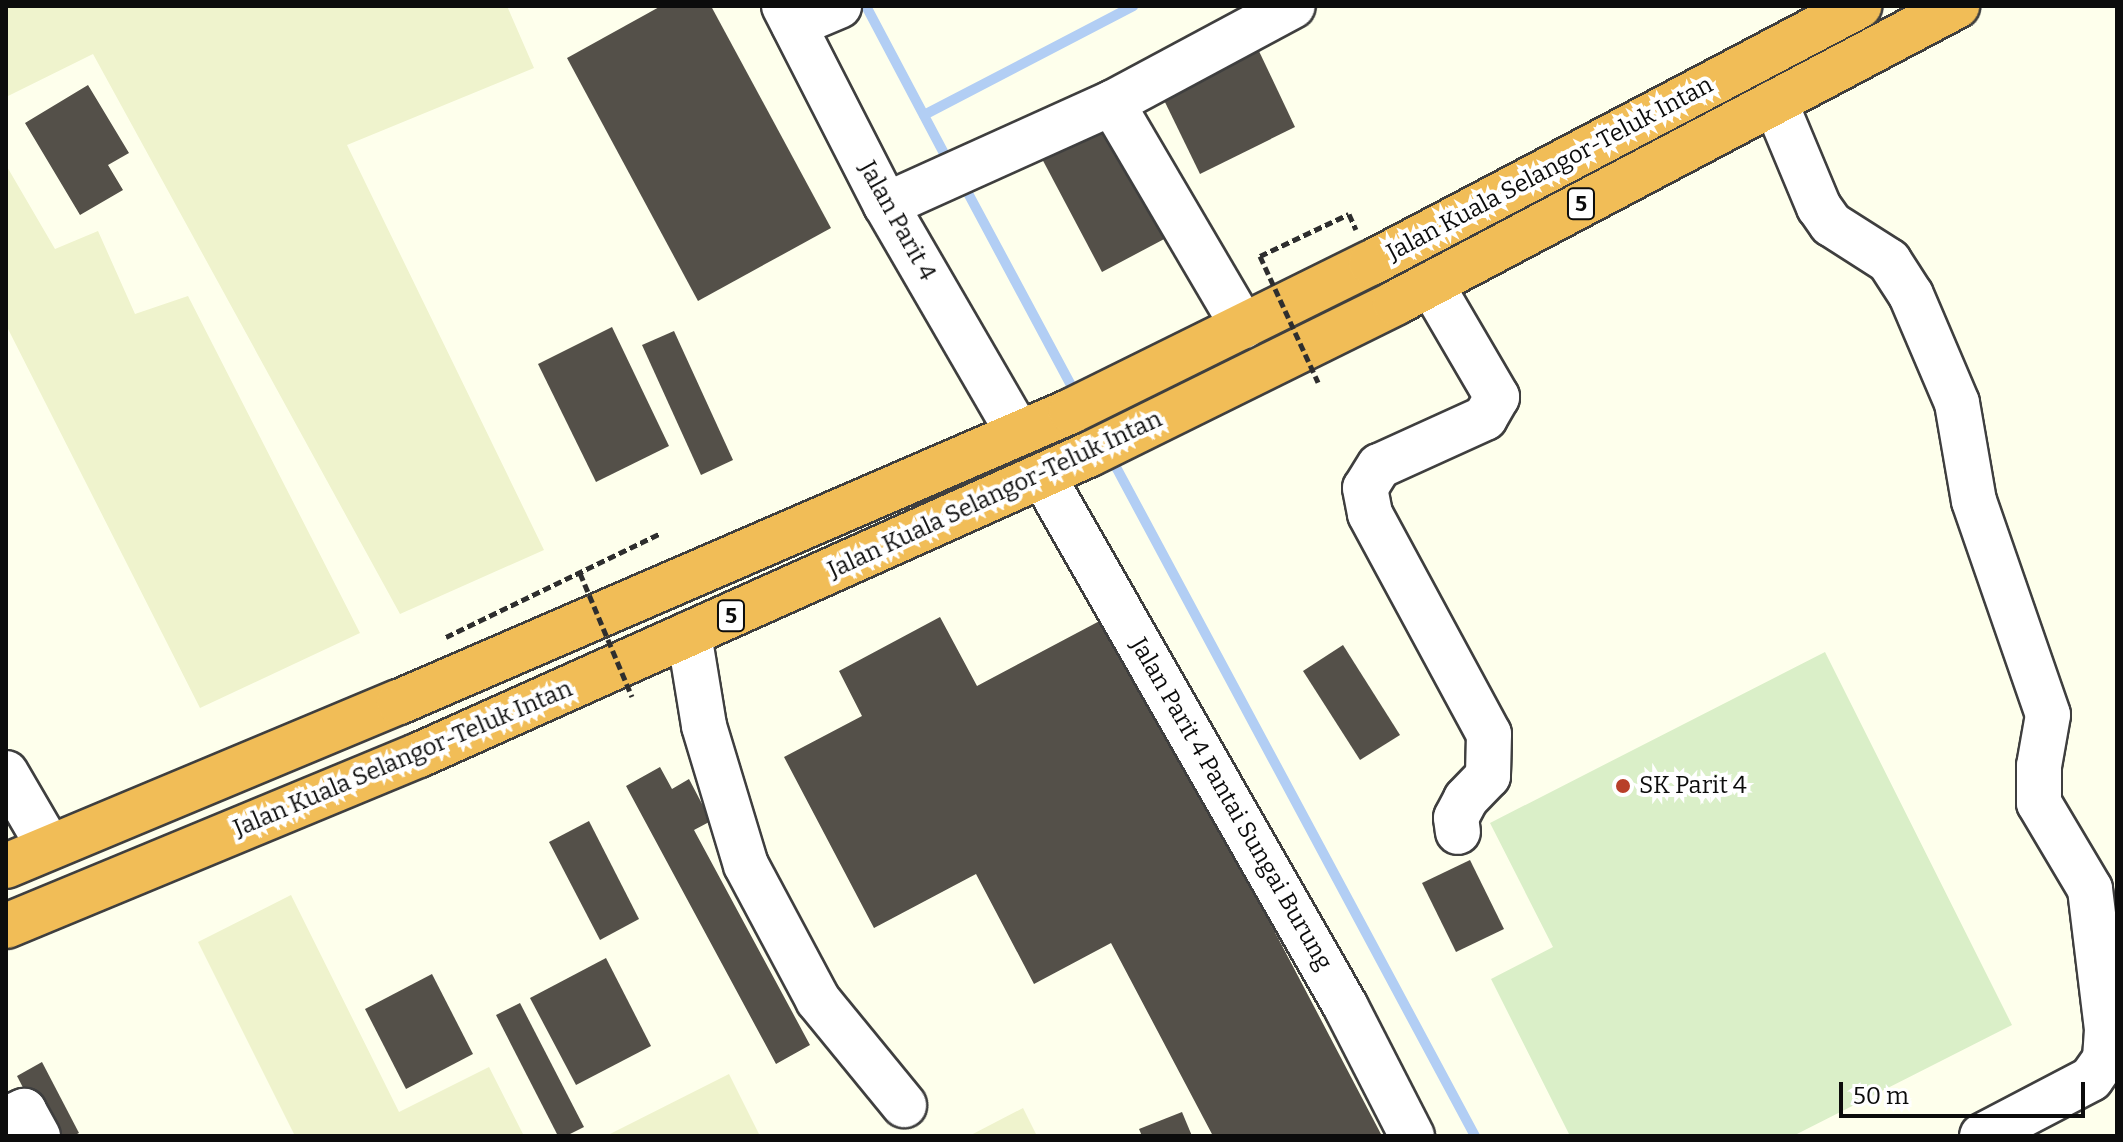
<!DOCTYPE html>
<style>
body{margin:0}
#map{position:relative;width:2123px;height:1142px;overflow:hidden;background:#feffec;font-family:Bitter,serif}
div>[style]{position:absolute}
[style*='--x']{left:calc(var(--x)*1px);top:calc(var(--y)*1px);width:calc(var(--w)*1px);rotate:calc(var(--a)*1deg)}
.farmland>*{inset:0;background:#eff3cd}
.pitch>*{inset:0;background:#daefc8}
.stream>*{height:10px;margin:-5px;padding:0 5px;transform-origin:5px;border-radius:5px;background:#b2cef4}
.building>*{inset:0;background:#545049}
.path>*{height:5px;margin-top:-2.5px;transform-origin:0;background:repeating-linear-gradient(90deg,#2e2e2e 0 8px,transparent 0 12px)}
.roads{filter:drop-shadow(2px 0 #3f3f3f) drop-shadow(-2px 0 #3f3f3f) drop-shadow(0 2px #3f3f3f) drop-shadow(0 -2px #3f3f3f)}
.minor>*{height:44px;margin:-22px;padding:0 22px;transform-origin:22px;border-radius:22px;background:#fff}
.highway>*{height:44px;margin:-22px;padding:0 22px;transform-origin:22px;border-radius:22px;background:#f1bd57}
.path-bridge>*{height:5px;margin-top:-2.5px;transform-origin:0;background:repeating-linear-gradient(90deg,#2e2e2e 0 8px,transparent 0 12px)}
.dots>*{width:22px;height:22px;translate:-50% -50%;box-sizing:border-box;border:4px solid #fff;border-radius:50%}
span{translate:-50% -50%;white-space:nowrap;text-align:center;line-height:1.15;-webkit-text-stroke:8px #fff;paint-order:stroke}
.shield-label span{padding:2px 6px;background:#fff;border:2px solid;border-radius:6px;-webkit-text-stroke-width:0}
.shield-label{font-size:22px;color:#0c0c0c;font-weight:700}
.street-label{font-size:24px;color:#0c0c0c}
.poi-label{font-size:24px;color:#0c0c0c}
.left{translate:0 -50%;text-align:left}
.frame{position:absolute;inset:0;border:8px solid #0c0c0c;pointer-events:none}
.scale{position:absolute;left:1839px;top:1082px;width:246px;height:36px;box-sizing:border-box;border:4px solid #0c0c0c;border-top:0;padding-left:10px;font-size:24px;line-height:28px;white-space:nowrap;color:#0c0c0c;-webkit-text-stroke:6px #fff;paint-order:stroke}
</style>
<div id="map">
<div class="farmland">
<i style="clip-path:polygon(6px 6px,507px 6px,534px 68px,347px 145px,544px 550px,400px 614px,93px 54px,6px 97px)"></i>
<i style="clip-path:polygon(6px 165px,55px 249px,98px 231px,135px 314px,188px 296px,360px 633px,200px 708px,6px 325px)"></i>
<i style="clip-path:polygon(291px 895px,399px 1112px,489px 1067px,524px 1136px,295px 1136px,198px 942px)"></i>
<i style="clip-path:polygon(729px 1074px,760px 1136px,606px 1136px)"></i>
<i style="clip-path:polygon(1023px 1108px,1037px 1136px,969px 1136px)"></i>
</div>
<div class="pitch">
<i style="clip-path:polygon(1825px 652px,2012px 1025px,1793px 1136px,1570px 1136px,1491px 979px,1553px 947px,1490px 823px)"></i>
</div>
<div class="stream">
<i style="--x:866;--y:6;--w:169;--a:62.1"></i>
<i style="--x:924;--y:115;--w:236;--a:-27.5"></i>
<i style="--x:969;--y:195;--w:230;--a:61.8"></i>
<i style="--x:1109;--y:454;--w:774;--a:61.78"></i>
</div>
<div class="building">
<i style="clip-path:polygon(661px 6px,711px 6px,831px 228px,698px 301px,567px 58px)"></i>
<i style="clip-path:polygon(1257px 47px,1295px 127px,1200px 174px,1161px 94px)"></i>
<i style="clip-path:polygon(88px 85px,129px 153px,108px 165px,123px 190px,80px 215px,25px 123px)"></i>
<i style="clip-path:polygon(1106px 120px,1168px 237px,1102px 272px,1040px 155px)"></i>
<i style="clip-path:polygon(612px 327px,669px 446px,596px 482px,538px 364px)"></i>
<i style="clip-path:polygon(674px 331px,733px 460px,701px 475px,642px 345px)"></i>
<i style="clip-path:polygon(1109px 616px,1382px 1136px,1213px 1136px,1111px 943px,1034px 984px,976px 874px,874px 928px,784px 757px,862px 716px,839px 671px,940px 617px,977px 686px)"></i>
<i style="clip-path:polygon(1343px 645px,1400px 735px,1360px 760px,1303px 671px)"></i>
<i style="clip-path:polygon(660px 767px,672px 789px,689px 779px,711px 821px,694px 830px,810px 1045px,776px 1064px,626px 786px)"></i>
<i style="clip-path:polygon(589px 821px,639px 919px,600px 940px,549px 842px)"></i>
<i style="clip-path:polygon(1470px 860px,1504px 929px,1456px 952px,1422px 883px)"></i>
<i style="clip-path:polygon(606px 958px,651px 1046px,576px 1085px,530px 998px)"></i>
<i style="clip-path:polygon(432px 974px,473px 1054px,406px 1089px,365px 1009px)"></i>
<i style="clip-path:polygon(520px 1003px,584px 1127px,566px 1136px,558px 1136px,496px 1015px)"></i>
<i style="clip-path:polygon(42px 1062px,79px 1133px,73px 1136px,48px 1136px,17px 1076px)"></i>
<i style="clip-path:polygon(1182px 1112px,1192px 1136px,1142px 1136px,1139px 1129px)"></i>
</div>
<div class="path">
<i style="--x:1260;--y:256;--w:98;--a:-25.3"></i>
<i style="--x:1349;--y:214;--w:17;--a:66"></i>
<i style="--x:446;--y:637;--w:237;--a:-25.8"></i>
</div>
<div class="roads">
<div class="minor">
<i style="--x:784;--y:6;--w:224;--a:62.9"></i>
<i style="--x:886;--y:205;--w:263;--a:59.9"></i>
<i style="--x:794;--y:25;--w:49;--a:-22.9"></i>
<i style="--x:1775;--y:102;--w:114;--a:67.3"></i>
<i style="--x:1819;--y:207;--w:21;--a:55"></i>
<i style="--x:1831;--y:224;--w:69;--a:32.5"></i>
<i style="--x:1889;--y:261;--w:40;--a:57.1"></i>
<i style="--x:1911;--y:295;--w:117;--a:66.9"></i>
<i style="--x:1957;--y:403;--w:99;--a:80.2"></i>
<i style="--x:1974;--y:501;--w:226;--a:70.9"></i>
<i style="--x:2048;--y:715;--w:52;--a:100"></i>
<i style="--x:2039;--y:766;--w:37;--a:90"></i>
<i style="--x:2039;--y:803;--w:100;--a:59.3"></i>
<i style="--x:2090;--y:889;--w:142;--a:83.1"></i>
<i style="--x:2107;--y:1030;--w:29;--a:94"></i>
<i style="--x:2105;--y:1059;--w:24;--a:125"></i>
<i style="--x:2091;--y:1079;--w:123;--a:152.4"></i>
<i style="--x:1112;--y:103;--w:259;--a:59.6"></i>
<i style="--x:886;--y:205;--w:248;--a:-24.3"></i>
<i style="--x:1112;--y:103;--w:205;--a:-28.2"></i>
<i style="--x:1431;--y:284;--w:131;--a:59.7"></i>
<i style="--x:1497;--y:397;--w:24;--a:120"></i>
<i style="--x:1485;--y:418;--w:116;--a:155.6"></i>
<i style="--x:1379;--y:466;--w:26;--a:122"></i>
<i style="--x:1365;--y:488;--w:26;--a:79"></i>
<i style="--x:1370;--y:514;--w:250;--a:61.6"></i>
<i style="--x:1489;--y:734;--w:42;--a:91.4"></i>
<i style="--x:1488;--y:776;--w:32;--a:134"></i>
<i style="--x:1466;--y:799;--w:21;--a:118"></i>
<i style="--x:1456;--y:818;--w:14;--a:82"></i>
<i style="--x:1043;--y:476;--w:611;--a:60.29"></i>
<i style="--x:1346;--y:1007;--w:145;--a:62.9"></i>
<i style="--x:689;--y:634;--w:93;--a:80.7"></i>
<i style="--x:704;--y:726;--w:145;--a:73.2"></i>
<i style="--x:746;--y:865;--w:153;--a:61.9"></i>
<i style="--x:818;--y:1000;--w:136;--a:50.7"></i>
<i style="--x:6;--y:773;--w:86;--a:59.8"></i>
<i style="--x:6;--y:1119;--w:20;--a:-24"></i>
<i style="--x:24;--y:1111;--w:29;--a:61"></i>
</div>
<div class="highway">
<i style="--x:6;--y:866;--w:426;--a:-22.7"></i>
<i style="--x:399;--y:702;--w:732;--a:-23.41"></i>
<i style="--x:1071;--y:411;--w:335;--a:-26.3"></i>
<i style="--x:1371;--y:263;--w:552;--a:-27.77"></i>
<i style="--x:6;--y:926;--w:447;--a:-22.5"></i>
<i style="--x:419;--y:755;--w:735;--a:-24.16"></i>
<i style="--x:1090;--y:454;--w:340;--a:-26.3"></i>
<i style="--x:1395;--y:303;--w:636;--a:-27.86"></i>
</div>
</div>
<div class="path-bridge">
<i style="--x:1260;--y:256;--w:139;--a:65.3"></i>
<i style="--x:580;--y:573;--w:134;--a:67.2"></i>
</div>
<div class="dots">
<i style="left:1623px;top:786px;background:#b83f28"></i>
</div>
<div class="shield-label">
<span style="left:1581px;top:204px">5</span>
<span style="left:731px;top:616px">5</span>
</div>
<div class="street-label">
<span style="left:1550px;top:169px;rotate:-28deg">Jalan Kuala Selangor-Teluk Intan</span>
<span style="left:897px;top:221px;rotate:61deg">Jalan Parit 4</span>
<span style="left:995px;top:495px;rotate:-25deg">Jalan Kuala Selangor-Teluk Intan</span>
<span style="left:403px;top:759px;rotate:-23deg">Jalan Kuala Selangor-Teluk Intan</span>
<span style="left:1231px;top:804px;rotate:60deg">Jalan Parit 4 Pantai Sungai Burung</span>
</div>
<div class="poi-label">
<span class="left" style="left:1639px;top:786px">SK Parit 4</span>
</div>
<div class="frame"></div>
<div class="scale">50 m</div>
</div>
